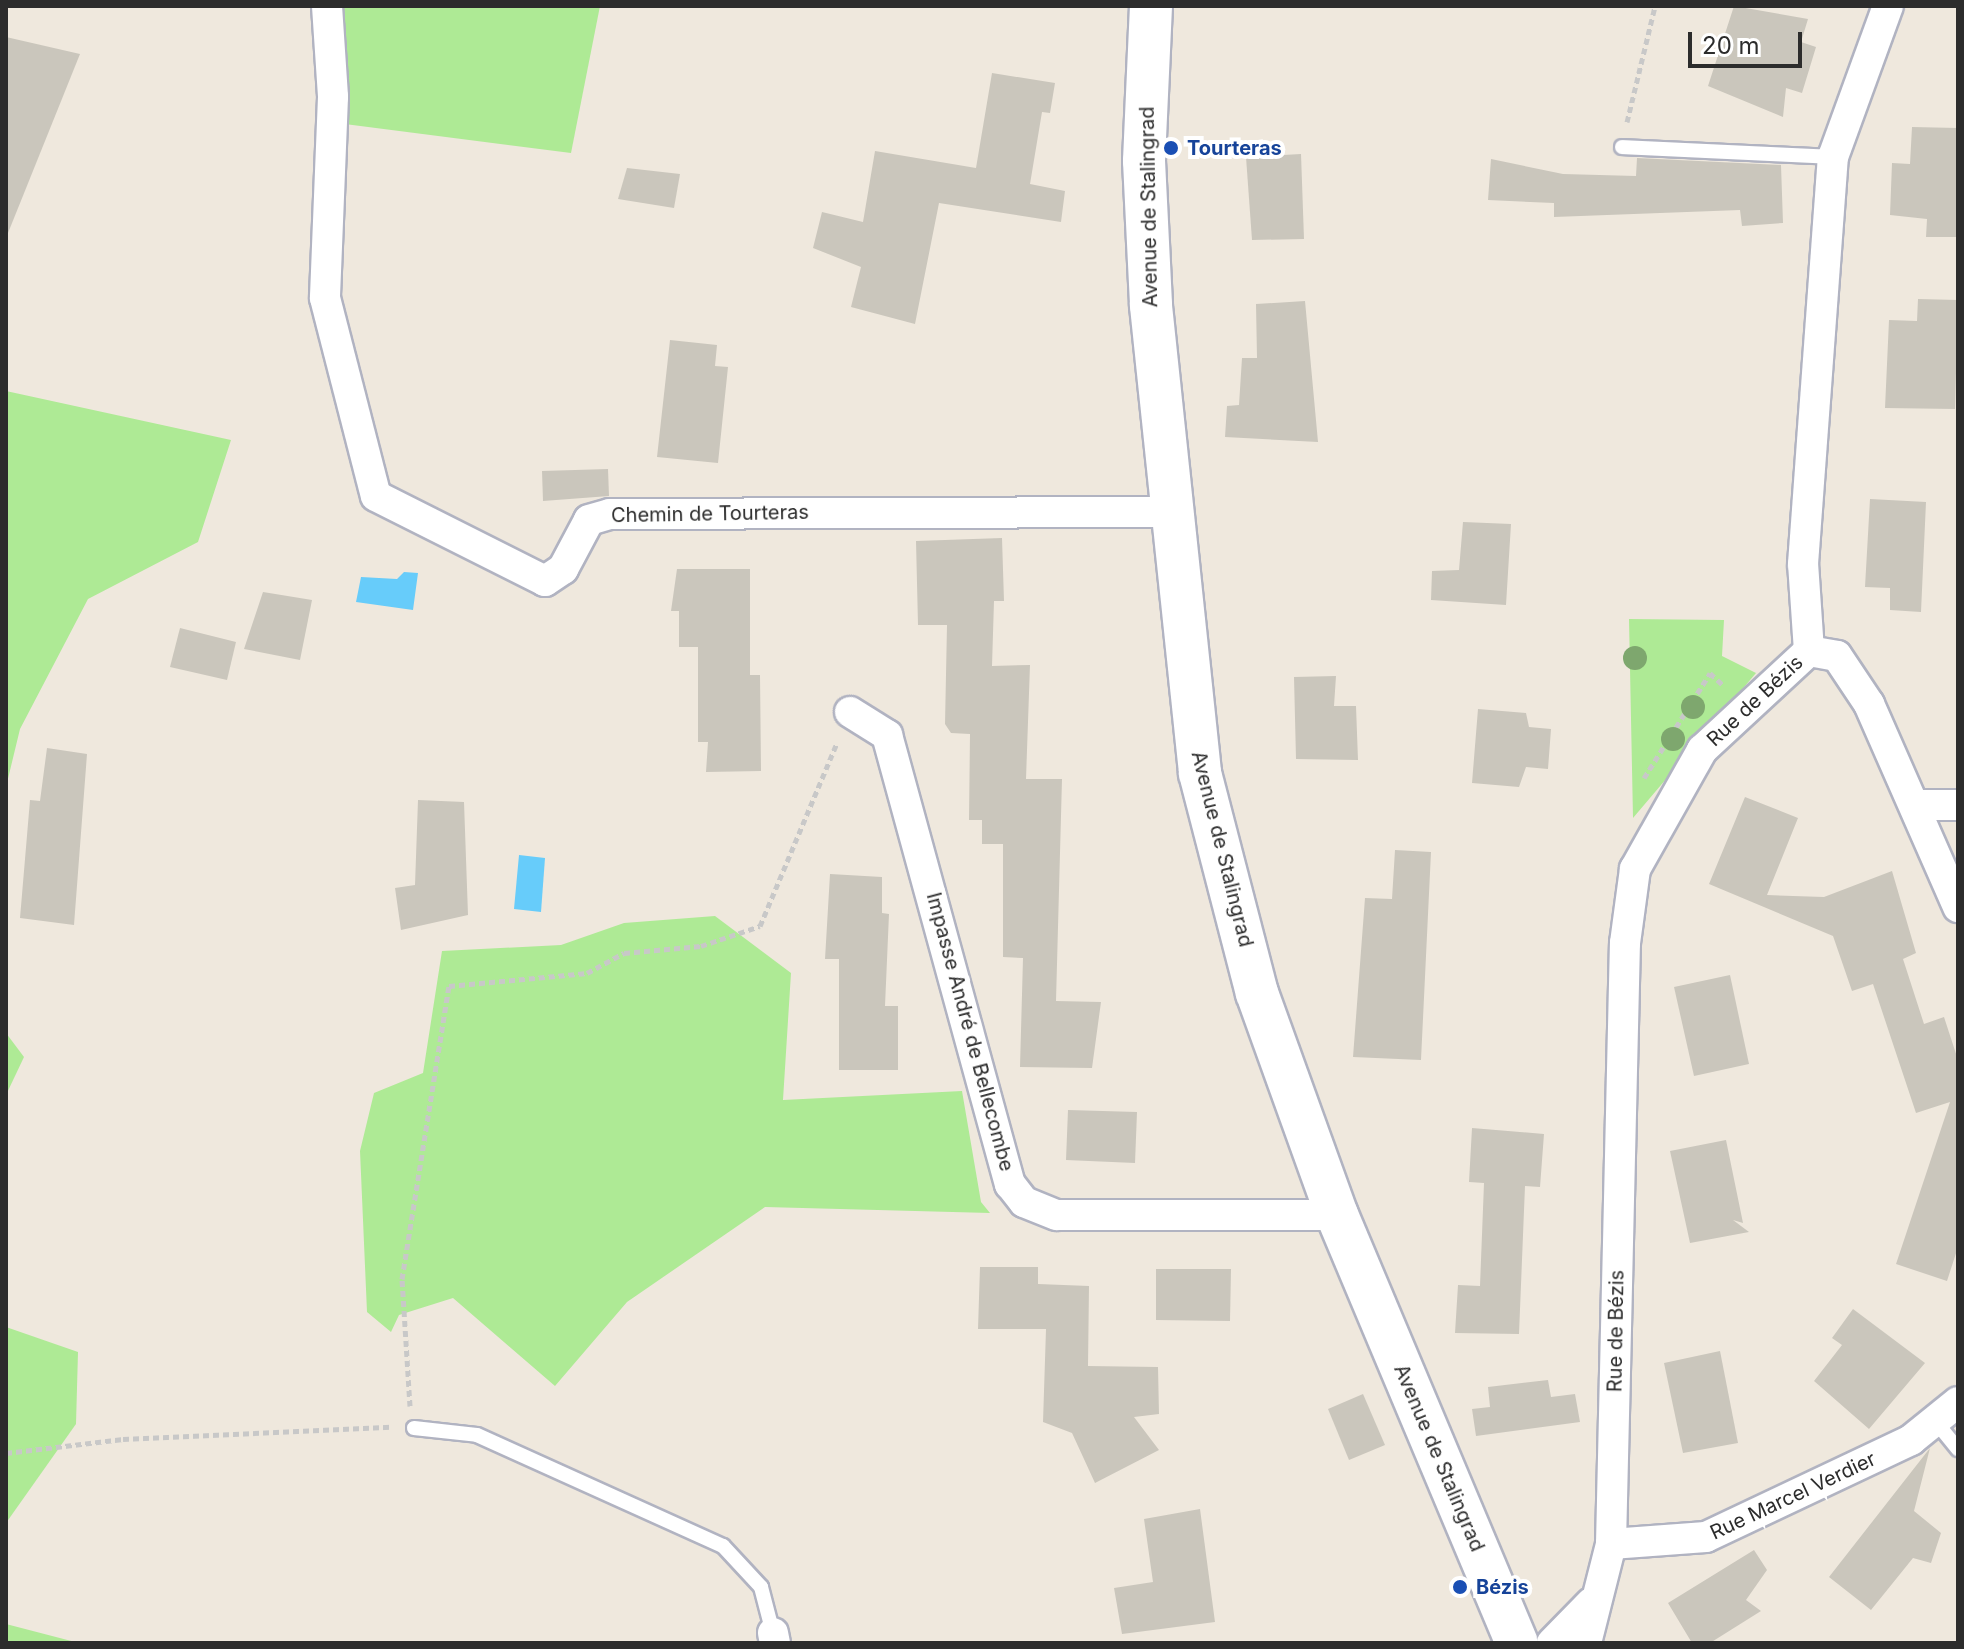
<!DOCTYPE html>
<meta charset="utf-8">
<style>
body{margin:0}
#map{position:relative;width:1964px;height:1649px;overflow:hidden;background:#efe8dd;font-family:Inter,sans-serif}
div>[style]{position:absolute}
[style*='--x']{left:calc(var(--x)*1px);top:calc(var(--y)*1px);width:calc(var(--w)*1px);rotate:calc(var(--a)*1deg)}
.green>*{inset:0;background:#aeea95}
.water>*{inset:0;background:#67ccfa}
.building>*{inset:0;background:#cac6bc}
.path>*{height:5px;margin-top:-2.5px;transform-origin:0;background:repeating-linear-gradient(90deg,#c8c8c8 0 6px,transparent 0 10px)}
.roads{filter:drop-shadow(2px 0 #b1b3c1) drop-shadow(-2px 0 #b1b3c1) drop-shadow(0 2px #b1b3c1) drop-shadow(0 -2px #b1b3c1)}
.lane>*{height:14px;margin:-7px;padding:0 7px;transform-origin:7px;border-radius:7px;background:#fff}
.street>*{height:30px;margin:-15px;padding:0 15px;transform-origin:15px;border-radius:15px;background:#fff}
.secondary>*{height:42px;margin:-21px;padding:0 21px;transform-origin:21px;border-radius:21px;background:#fff}
.trees>*{width:24px;height:24px;margin:-12px;border-radius:50%;background:#7ea76e}
.dots>*{width:22px;height:22px;translate:-50% -50%;box-sizing:border-box;border:4px solid #fff;border-radius:50%}
span{translate:-50% -50%;white-space:nowrap;text-align:center;line-height:1.15;-webkit-text-stroke:8px #fff;paint-order:stroke}
.transit-label{font-size:20px;color:#164399;font-weight:700}
.left{translate:0 -50%;text-align:left}
.street-label{font-size:20px;color:#2c2c2c}
.frame{position:absolute;inset:0;border:8px solid #2c2c2c;pointer-events:none}
.scale{position:absolute;left:1688px;top:32px;width:114px;height:36px;box-sizing:border-box;border:4px solid #2c2c2c;border-top:0;padding-left:10px;font-size:24px;line-height:28px;white-space:nowrap;color:#2c2c2c;-webkit-text-stroke:6px #fff;paint-order:stroke}
</style>
<div id="map">
<div class="green">
<i style="clip-path:polygon(339px 6px,600px 6px,571px 153px,337px 123px)"></i>
<i style="clip-path:polygon(6px 391px,231px 440px,198px 542px,88px 599px,20px 729px,6px 787px)"></i>
<i style="clip-path:polygon(1629px 619px,1724px 620px,1722px 656px,1756px 673px,1633px 818px)"></i>
<i style="clip-path:polygon(715px 916px,791px 973px,783px 1100px,962px 1091px,981px 1202px,990px 1213px,765px 1207px,627px 1302px,555px 1386px,453px 1298px,399px 1315px,391px 1332px,367px 1312px,360px 1151px,374px 1093px,423px 1073px,442px 951px,561px 945px,624px 923px)"></i>
<i style="clip-path:polygon(6px 1033px,24px 1057px,6px 1095px)"></i>
<i style="clip-path:polygon(6px 1327px,78px 1352px,76px 1424px,6px 1523px)"></i>
<i style="clip-path:polygon(6px 1624px,79px 1643px,6px 1643px)"></i>
</div>
<div class="water">
<i style="clip-path:polygon(404px 572px,418px 573px,413px 610px,356px 602px,361px 577px,397px 579px)"></i>
<i style="clip-path:polygon(519px 855px,545px 858px,541px 912px,514px 909px)"></i>
</div>
<div class="building">
<i style="clip-path:polygon(1734px 6px,1808px 19px,1801px 42px,1816px 47px,1802px 93px,1786px 88px,1783px 117px,1708px 86px)"></i>
<i style="clip-path:polygon(6px 37px,80px 54px,8px 233px,6px 233px)"></i>
<i style="clip-path:polygon(992px 73px,1055px 83px,1050px 113px,1042px 112px,1030px 184px,1065px 191px,1061px 222px,939px 203px,915px 324px,851px 307px,861px 267px,813px 248px,822px 212px,863px 222px,875px 151px,976px 168px)"></i>
<i style="clip-path:polygon(1912px 127px,1958px 128px,1958px 237px,1926px 237px,1927px 219px,1890px 215px,1892px 163px,1910px 164px)"></i>
<i style="clip-path:polygon(1301px 154px,1304px 239px,1252px 240px,1246px 157px)"></i>
<i style="clip-path:polygon(1637px 158px,1781px 165px,1783px 223px,1742px 226px,1740px 210px,1554px 217px,1554px 203px,1488px 200px,1491px 159px,1563px 174px,1636px 176px)"></i>
<i style="clip-path:polygon(627px 168px,680px 174px,674px 208px,618px 199px)"></i>
<i style="clip-path:polygon(1918px 299px,1958px 300px,1955px 409px,1885px 408px,1889px 320px,1917px 321px)"></i>
<i style="clip-path:polygon(1305px 301px,1318px 442px,1225px 437px,1227px 406px,1239px 405px,1242px 358px,1257px 358px,1256px 304px)"></i>
<i style="clip-path:polygon(670px 340px,717px 345px,715px 366px,728px 367px,718px 463px,657px 457px)"></i>
<i style="clip-path:polygon(608px 469px,609px 496px,543px 501px,542px 471px)"></i>
<i style="clip-path:polygon(1870px 499px,1926px 502px,1921px 612px,1890px 610px,1890px 588px,1865px 587px)"></i>
<i style="clip-path:polygon(1463px 522px,1511px 524px,1506px 605px,1431px 600px,1432px 571px,1459px 570px)"></i>
<i style="clip-path:polygon(1002px 538px,1004px 601px,994px 601px,992px 666px,1030px 665px,1026px 779px,1062px 779px,1056px 1001px,1101px 1002px,1092px 1068px,1020px 1067px,1023px 958px,1003px 957px,1003px 844px,982px 844px,982px 820px,969px 820px,970px 734px,951px 733px,945px 724px,947px 625px,918px 625px,916px 541px)"></i>
<i style="clip-path:polygon(677px 569px,750px 569px,750px 675px,760px 675px,761px 771px,706px 772px,708px 742px,698px 742px,698px 647px,679px 647px,679px 611px,671px 611px)"></i>
<i style="clip-path:polygon(263px 592px,312px 600px,300px 660px,244px 649px)"></i>
<i style="clip-path:polygon(180px 628px,236px 642px,227px 680px,170px 667px)"></i>
<i style="clip-path:polygon(1336px 676px,1334px 706px,1356px 706px,1358px 760px,1296px 759px,1294px 677px)"></i>
<i style="clip-path:polygon(1478px 709px,1526px 713px,1529px 727px,1551px 729px,1548px 769px,1526px 767px,1519px 787px,1472px 783px)"></i>
<i style="clip-path:polygon(47px 748px,87px 754px,74px 925px,20px 918px,30px 800px,40px 801px)"></i>
<i style="clip-path:polygon(1745px 797px,1798px 818px,1767px 895px,1824px 897px,1892px 871px,1916px 953px,1903px 959px,1924px 1024px,1944px 1017px,1958px 1060px,1958px 1247px,1947px 1281px,1896px 1264px,1950px 1102px,1916px 1113px,1873px 984px,1852px 991px,1833px 936px,1709px 884px)"></i>
<i style="clip-path:polygon(418px 800px,464px 802px,468px 915px,401px 930px,395px 888px,415px 885px)"></i>
<i style="clip-path:polygon(1395px 850px,1431px 852px,1421px 1060px,1353px 1057px,1365px 898px,1392px 899px)"></i>
<i style="clip-path:polygon(830px 874px,882px 877px,882px 913px,889px 914px,885px 1006px,898px 1006px,898px 1070px,839px 1070px,839px 959px,825px 959px)"></i>
<i style="clip-path:polygon(1730px 975px,1749px 1064px,1694px 1076px,1674px 987px)"></i>
<i style="clip-path:polygon(1068px 1110px,1137px 1112px,1135px 1163px,1066px 1160px)"></i>
<i style="clip-path:polygon(1472px 1128px,1544px 1134px,1540px 1187px,1525px 1186px,1519px 1334px,1455px 1333px,1458px 1285px,1480px 1286px,1484px 1183px,1469px 1182px)"></i>
<i style="clip-path:polygon(1726px 1140px,1743px 1223px,1733px 1220px,1749px 1232px,1690px 1243px,1670px 1151px)"></i>
<i style="clip-path:polygon(980px 1267px,1038px 1267px,1038px 1284px,1089px 1286px,1088px 1366px,1158px 1367px,1159px 1414px,1134px 1417px,1159px 1450px,1095px 1483px,1072px 1433px,1043px 1422px,1046px 1329px,978px 1329px)"></i>
<i style="clip-path:polygon(1156px 1269px,1231px 1269px,1230px 1321px,1156px 1320px)"></i>
<i style="clip-path:polygon(1853px 1309px,1925px 1363px,1869px 1429px,1814px 1381px,1842px 1345px,1832px 1338px)"></i>
<i style="clip-path:polygon(1720px 1351px,1738px 1443px,1683px 1453px,1664px 1363px)"></i>
<i style="clip-path:polygon(1548px 1380px,1551px 1397px,1575px 1394px,1580px 1422px,1476px 1436px,1472px 1409px,1490px 1407px,1488px 1387px)"></i>
<i style="clip-path:polygon(1363px 1394px,1385px 1445px,1349px 1460px,1328px 1409px)"></i>
<i style="clip-path:polygon(1930px 1448px,1914px 1511px,1941px 1533px,1931px 1563px,1913px 1558px,1871px 1610px,1829px 1577px)"></i>
<i style="clip-path:polygon(1200px 1509px,1215px 1622px,1122px 1634px,1114px 1588px,1153px 1582px,1144px 1519px)"></i>
<i style="clip-path:polygon(1754px 1550px,1767px 1570px,1746px 1600px,1761px 1611px,1710px 1643px,1692px 1643px,1668px 1603px)"></i>
</div>
<div class="path">
<i style="--x:1627;--y:122;--w:119;--a:-76.4"></i>
<i style="--x:1644;--y:778;--w:124;--a:-57.8"></i>
<i style="--x:1710;--y:673;--w:18;--a:43"></i>
<i style="--x:410;--y:1406;--w:127;--a:-93.6"></i>
<i style="--x:402;--y:1279;--w:297;--a:-80.9"></i>
<i style="--x:449;--y:986;--w:139;--a:-5.4"></i>
<i style="--x:587;--y:973;--w:42;--a:-28.4"></i>
<i style="--x:624;--y:953;--w:77;--a:-5.2"></i>
<i style="--x:701;--y:946;--w:62;--a:-18.7"></i>
<i style="--x:760;--y:926;--w:199;--a:-67.2"></i>
<i style="--x:6;--y:1453;--w:118;--a:-6.8"></i>
<i style="--x:123;--y:1439;--w:268;--a:-2.6"></i>
</div>
<div class="roads">
<div class="lane">
<i style="--x:1622;--y:147;--w:211;--a:2.7"></i>
<i style="--x:1936;--y:1422;--w:35;--a:51"></i>
<i style="--x:414;--y:1428;--w:63;--a:6.3"></i>
<i style="--x:477;--y:1435;--w:270;--a:24.3"></i>
<i style="--x:723;--y:1546;--w:56;--a:47.2"></i>
<i style="--x:761;--y:1587;--w:48;--a:75.4"></i>
</div>
<div class="street">
<i style="--x:327;--y:6;--w:91;--a:86.2"></i>
<i style="--x:333;--y:97;--w:201;--a:92.3"></i>
<i style="--x:325;--y:298;--w:204;--a:75.6"></i>
<i style="--x:376;--y:496;--w:189;--a:26.7"></i>
<i style="--x:545;--y:581;--w:22;--a:-34"></i>
<i style="--x:563;--y:569;--w:55;--a:-62"></i>
<i style="--x:589;--y:520;--w:22;--a:-16"></i>
<i style="--x:610;--y:514;--w:558;--a:-0.21"></i>
<i style="--x:1809;--y:651;--w:28;--a:10"></i>
<i style="--x:1837;--y:656;--w:58;--a:56.3"></i>
<i style="--x:1869;--y:704;--w:222;--a:66.3"></i>
<i style="--x:850;--y:712;--w:44;--a:31.9"></i>
<i style="--x:887;--y:735;--w:466;--a:74.7"></i>
<i style="--x:1010;--y:1184;--w:23;--a:52"></i>
<i style="--x:1024;--y:1202;--w:35;--a:22"></i>
<i style="--x:1057;--y:1215;--w:280;--a:0"></i>
<i style="--x:1918;--y:805;--w:40;--a:0"></i>
<i style="--x:1611;--y:1544;--w:95;--a:-4.2"></i>
<i style="--x:1706;--y:1537;--w:227;--a:-25.3"></i>
<i style="--x:1911;--y:1440;--w:60;--a:-39"></i>
<i style="--x:773;--y:1633;--w:10;--a:79"></i>
<i style="--x:1552;--y:1643;--w:56;--a:-45.7"></i>
<i style="--x:1586;--y:1643;--w:102;--a:-75.8"></i>
<i style="--x:1611;--y:1544;--w:601;--a:-88.67"></i>
<i style="--x:1625;--y:943;--w:75;--a:-82.3"></i>
<i style="--x:1635;--y:869;--w:137;--a:-60.6"></i>
<i style="--x:1702;--y:750;--w:146;--a:-42.8"></i>
<i style="--x:1809;--y:651;--w:87;--a:-93.9"></i>
<i style="--x:1803;--y:564;--w:408;--a:-85.8"></i>
<i style="--x:1833;--y:157;--w:161;--a:-70"></i>
</div>
<div class="secondary">
<i style="--x:1151;--y:6;--w:155;--a:92.6"></i>
<i style="--x:1144;--y:161;--w:145;--a:87.2"></i>
<i style="--x:1151;--y:306;--w:470;--a:84"></i>
<i style="--x:1200;--y:773;--w:227;--a:75.5"></i>
<i style="--x:1257;--y:993;--w:236;--a:70.2"></i>
<i style="--x:1337;--y:1215;--w:464;--a:67.2"></i>
</div>
</div>
<div class="trees">
<i style="left:1635px;top:658px"></i>
<i style="left:1693px;top:707px"></i>
<i style="left:1673px;top:739px"></i>
</div>
<div class="dots">
<i style="left:1171px;top:148px;background:#1a4fb4"></i>
<i style="left:1460px;top:1587px;background:#1a4fb4"></i>
</div>
<div class="transit-label">
<span class="left" style="left:1187px;top:148px">Tourteras</span>
<span class="left" style="left:1476px;top:1587px">Bézis</span>
</div>
<div class="street-label">
<span style="left:1149px;top:207px;rotate:-91deg">Avenue de Stalingrad</span>
<span style="left:710px;top:514px;rotate:-1deg">Chemin de Tourteras</span>
<span style="left:1755px;top:701px;rotate:-43deg">Rue de Bézis</span>
<span style="left:1222px;top:849px;rotate:76deg">Avenue de Stalingrad</span>
<span style="left:970px;top:1032px;rotate:75deg">Impasse André de Bellecombe</span>
<span style="left:1616px;top:1331px;rotate:-89deg">Rue de Bézis</span>
<span style="left:1439px;top:1458px;rotate:67deg">Avenue de Stalingrad</span>
<span style="left:1793px;top:1496px;rotate:-25deg">Rue Marcel Verdier</span>
</div>
<div class="frame"></div>
<div class="scale">20 m</div>
</div>
